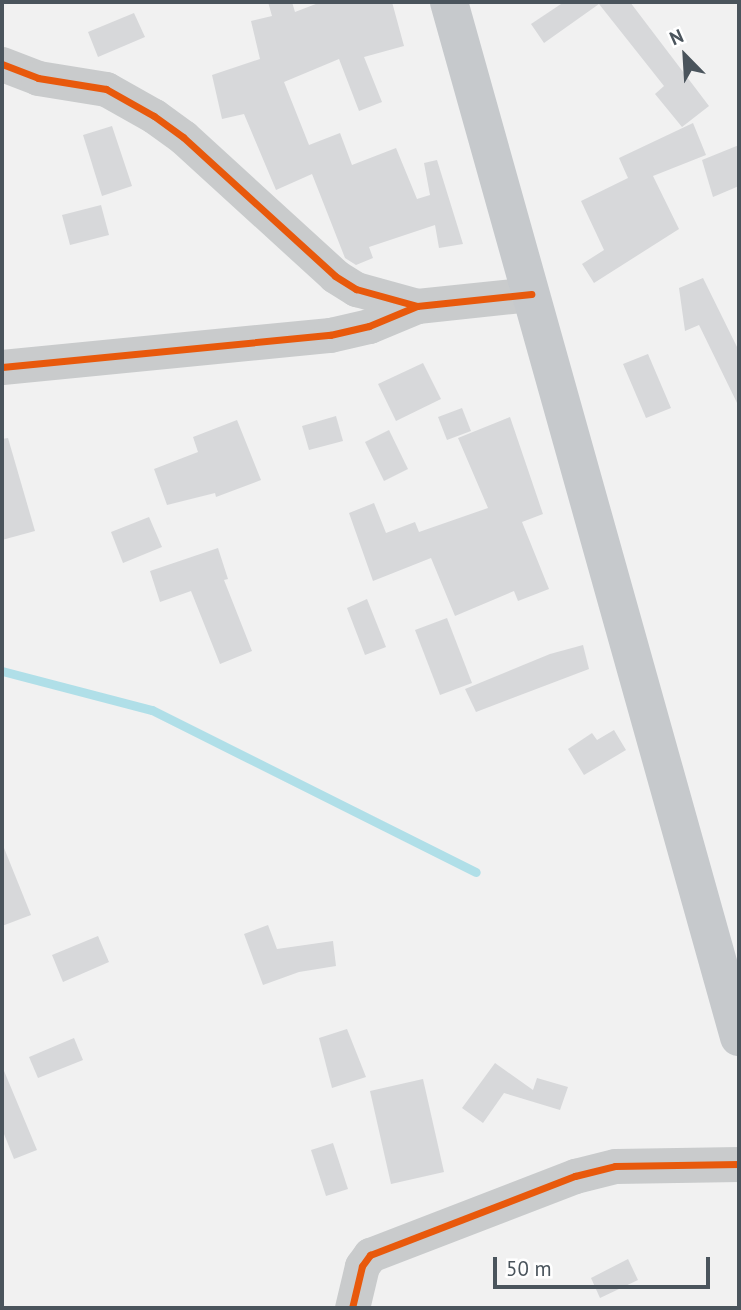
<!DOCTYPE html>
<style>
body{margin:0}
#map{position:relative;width:741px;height:1310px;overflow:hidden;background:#f1f1f1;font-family:"PT Sans",sans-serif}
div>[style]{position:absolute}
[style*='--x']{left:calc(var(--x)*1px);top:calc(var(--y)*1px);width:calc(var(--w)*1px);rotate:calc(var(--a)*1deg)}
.stream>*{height:9px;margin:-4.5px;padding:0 4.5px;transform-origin:4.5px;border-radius:4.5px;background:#b0dfe8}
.building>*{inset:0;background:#d7d8da}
.minor>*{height:35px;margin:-17.5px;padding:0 17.5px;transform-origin:17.5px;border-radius:17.5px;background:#c9cbcc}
.primary>*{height:38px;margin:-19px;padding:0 19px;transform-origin:19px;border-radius:19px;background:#c6c9cc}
.cycleway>*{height:7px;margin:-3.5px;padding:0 3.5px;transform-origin:3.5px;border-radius:3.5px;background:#e8590c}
span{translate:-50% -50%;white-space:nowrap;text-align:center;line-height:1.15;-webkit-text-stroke:7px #fff;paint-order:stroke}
.frame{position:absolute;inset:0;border:4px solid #4a545c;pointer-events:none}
.north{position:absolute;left:650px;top:21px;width:70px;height:70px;-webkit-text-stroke:5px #fff;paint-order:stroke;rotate:336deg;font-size:19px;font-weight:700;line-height:28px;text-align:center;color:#4a545c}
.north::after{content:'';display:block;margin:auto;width:24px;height:32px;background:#4a545c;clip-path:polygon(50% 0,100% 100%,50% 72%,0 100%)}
.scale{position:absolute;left:493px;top:1257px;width:217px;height:32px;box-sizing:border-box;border:4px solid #4a545c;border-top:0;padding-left:9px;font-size:21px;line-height:24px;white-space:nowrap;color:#4a545c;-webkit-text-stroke:5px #fff;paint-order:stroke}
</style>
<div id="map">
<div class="stream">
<i style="--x:2;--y:671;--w:155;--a:14.6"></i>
<i style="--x:152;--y:710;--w:362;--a:26.6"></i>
</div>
<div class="building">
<i style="clip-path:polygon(268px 2px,292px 2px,295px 12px,321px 2px,392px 2px,404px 46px,364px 57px,382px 102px,359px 111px,339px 59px,284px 82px,309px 145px,340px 133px,352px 165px,396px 148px,417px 199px,430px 195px,424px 163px,437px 160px,463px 244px,439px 248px,435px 225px,369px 247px,373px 258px,356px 265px,345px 258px,312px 174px,276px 190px,244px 114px,222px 119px,212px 75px,260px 59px,251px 21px,272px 16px)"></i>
<i style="clip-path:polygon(564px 2px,630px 2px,709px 106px,682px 127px,655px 94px,664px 86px,599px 4px,544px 43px,531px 24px)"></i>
<i style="clip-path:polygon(134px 13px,145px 37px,98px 57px,88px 32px)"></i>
<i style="clip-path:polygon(693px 123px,706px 155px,653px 176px,679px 229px,594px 283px,582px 264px,604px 250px,581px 201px,628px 178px,619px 158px)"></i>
<i style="clip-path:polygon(112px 126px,132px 186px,102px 196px,83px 135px)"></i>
<i style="clip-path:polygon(739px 145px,739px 186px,713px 197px,702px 160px)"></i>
<i style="clip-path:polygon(101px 205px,109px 235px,70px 245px,62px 215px)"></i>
<i style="clip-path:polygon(703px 278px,739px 351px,739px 407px,699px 325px,685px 331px,679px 288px)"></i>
<i style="clip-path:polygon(648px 354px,671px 408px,646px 418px,623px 364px)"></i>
<i style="clip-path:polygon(423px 363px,441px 399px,396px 421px,378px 384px)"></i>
<i style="clip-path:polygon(462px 408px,471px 431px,447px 440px,438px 417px)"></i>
<i style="clip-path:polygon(336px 416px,343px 441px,309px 450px,302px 426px)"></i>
<i style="clip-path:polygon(510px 417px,543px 514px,522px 522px,549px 589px,518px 601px,514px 591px,455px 616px,431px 558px,373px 581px,349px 513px,374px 503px,386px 533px,415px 522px,419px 532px,488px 508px,458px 438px)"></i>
<i style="clip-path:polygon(237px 420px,261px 480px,216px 497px,215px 493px,167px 505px,154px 469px,198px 452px,193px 437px)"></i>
<i style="clip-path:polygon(389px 430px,408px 469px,384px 481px,365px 442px)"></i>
<i style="clip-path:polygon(8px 438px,35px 531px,2px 540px,2px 439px)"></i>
<i style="clip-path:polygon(149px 517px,162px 547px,123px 563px,111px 532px)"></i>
<i style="clip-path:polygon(218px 548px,228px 579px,224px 580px,252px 651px,220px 664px,191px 591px,160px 602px,150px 571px)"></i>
<i style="clip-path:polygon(367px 599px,386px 647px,365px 655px,347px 608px)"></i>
<i style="clip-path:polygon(447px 618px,472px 683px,440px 695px,415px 630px)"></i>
<i style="clip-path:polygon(583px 645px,589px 669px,476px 712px,465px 689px,550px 654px)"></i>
<i style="clip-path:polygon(614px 730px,626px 750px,584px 775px,568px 749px,592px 733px,597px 740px)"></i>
<i style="clip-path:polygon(2px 843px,31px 915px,2px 926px)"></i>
<i style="clip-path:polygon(268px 925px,277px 949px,333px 941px,336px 966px,299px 972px,263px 985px,244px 934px)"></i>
<i style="clip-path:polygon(98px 936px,109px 962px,63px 982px,52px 955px)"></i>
<i style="clip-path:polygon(347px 1029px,366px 1077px,332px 1088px,319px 1038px)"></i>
<i style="clip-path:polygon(74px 1038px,83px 1060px,38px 1078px,29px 1057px)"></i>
<i style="clip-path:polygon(495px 1063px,533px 1090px,537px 1078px,568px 1087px,560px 1110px,504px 1093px,483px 1123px,462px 1108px)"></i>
<i style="clip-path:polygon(2px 1066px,37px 1150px,14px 1159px,2px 1129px)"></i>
<i style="clip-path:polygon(423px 1079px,444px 1172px,391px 1184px,370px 1091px)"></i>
<i style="clip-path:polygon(333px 1143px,348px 1189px,326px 1196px,311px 1150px)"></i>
<i style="clip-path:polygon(628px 1259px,638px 1280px,600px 1298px,591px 1278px)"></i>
</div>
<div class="minor">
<i style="--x:2;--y:64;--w:39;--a:21"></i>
<i style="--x:38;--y:78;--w:69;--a:9.2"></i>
<i style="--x:106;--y:89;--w:55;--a:29.4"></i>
<i style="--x:154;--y:116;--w:36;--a:36"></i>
<i style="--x:183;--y:137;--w:206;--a:42.4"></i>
<i style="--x:335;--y:276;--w:25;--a:32"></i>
<i style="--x:356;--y:289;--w:63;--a:15.6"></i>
<i style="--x:417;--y:306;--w:115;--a:-6"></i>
<i style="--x:2;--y:367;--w:330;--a:-5.6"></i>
<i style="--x:330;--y:335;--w:40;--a:-13"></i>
<i style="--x:369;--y:326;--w:52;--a:-22.6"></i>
<i style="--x:352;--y:1308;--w:43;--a:-76.6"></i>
<i style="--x:362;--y:1266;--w:14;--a:-54"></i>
<i style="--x:370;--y:1255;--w:220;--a:-21.1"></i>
<i style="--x:575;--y:1176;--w:41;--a:-14"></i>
<i style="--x:615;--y:1166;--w:124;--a:-0.9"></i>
</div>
<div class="primary">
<i style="--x:449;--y:2;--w:1075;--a:74.35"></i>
</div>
<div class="cycleway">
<i style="--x:2;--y:64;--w:39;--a:21"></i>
<i style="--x:38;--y:78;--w:69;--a:9.2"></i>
<i style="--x:106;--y:89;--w:55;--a:29.4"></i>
<i style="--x:154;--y:116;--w:36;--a:36"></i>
<i style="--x:183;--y:137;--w:206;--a:42.4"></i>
<i style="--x:335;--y:276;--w:25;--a:32"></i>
<i style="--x:356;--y:289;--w:63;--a:15.6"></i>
<i style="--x:417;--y:306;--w:115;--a:-6"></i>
<i style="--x:2;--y:367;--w:330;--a:-5.6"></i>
<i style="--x:330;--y:335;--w:40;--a:-13"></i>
<i style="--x:369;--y:326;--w:52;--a:-22.6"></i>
<i style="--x:352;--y:1308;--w:43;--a:-76.6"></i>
<i style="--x:362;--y:1266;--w:14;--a:-54"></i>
<i style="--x:370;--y:1255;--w:220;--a:-21.1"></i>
<i style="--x:575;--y:1176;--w:41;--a:-14"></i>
<i style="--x:615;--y:1166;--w:124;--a:-0.9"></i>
</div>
<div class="frame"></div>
<div class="north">N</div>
<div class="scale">50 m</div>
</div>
